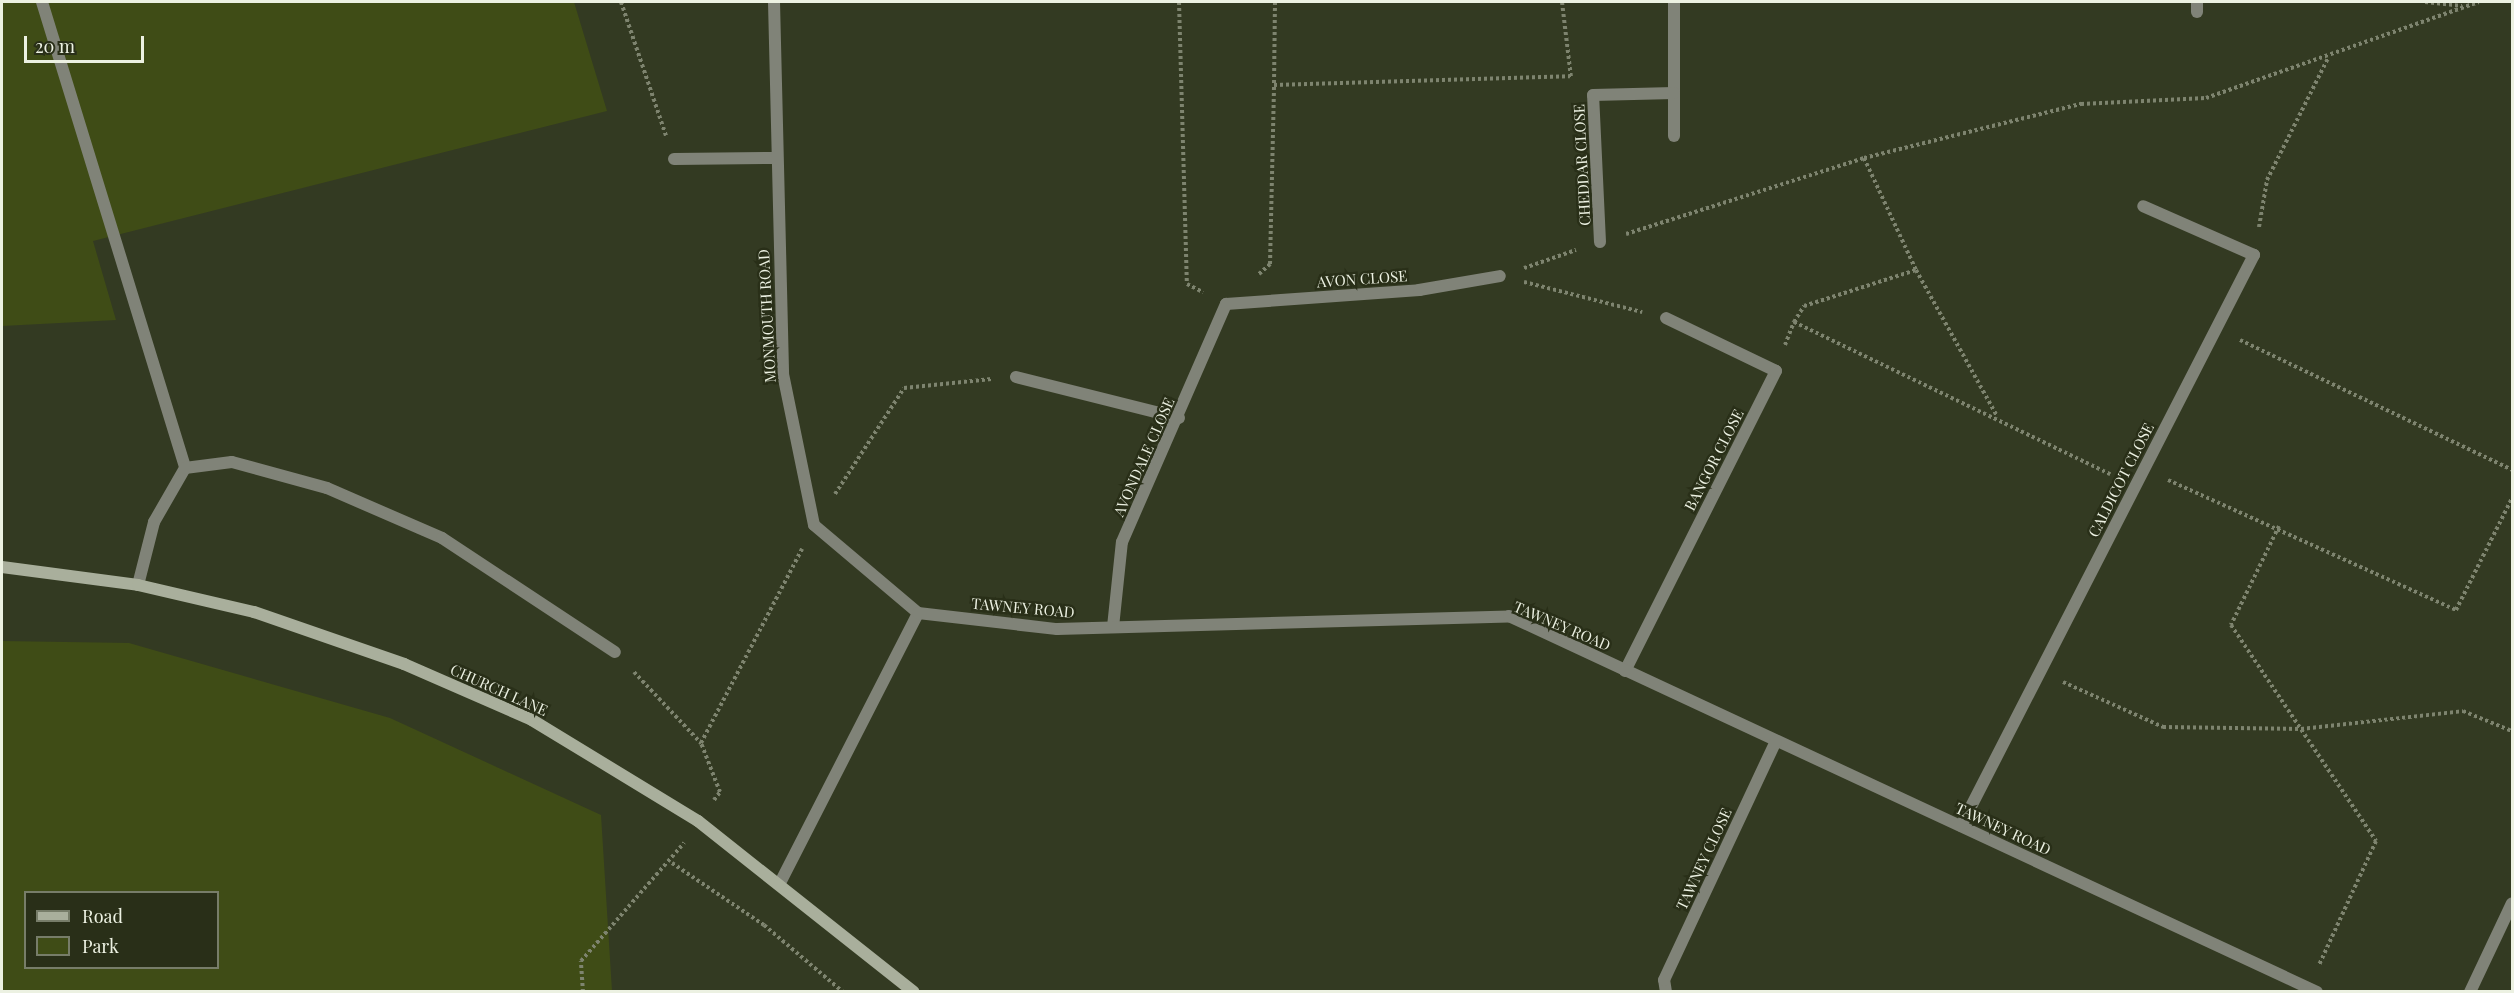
<!DOCTYPE html>
<style>
body{margin:0}
#map{position:relative;width:2514px;height:993px;overflow:hidden;background:#333a22;font-family:"Playfair Display",serif}
div>[style]{position:absolute}
[style*='--x']{left:calc(var(--x)*1px);top:calc(var(--y)*1px);width:calc(var(--w)*1px);rotate:calc(var(--a)*1deg)}
.green>*{inset:0;background:#3f4c16}
.path>*{height:4px;margin-top:-2px;transform-origin:0;background:repeating-linear-gradient(90deg,#7e846f 0 3px,transparent 0 6px)}
.lane>*{height:12px;margin:-6px;padding:0 6px;transform-origin:6px;border-radius:6px;background:#808378}
.street>*{height:12px;margin:-6px;padding:0 6px;transform-origin:6px;border-radius:6px;background:#808378}
.secondary>*{height:12px;margin:-6px;padding:0 6px;transform-origin:6px;border-radius:6px;background:#a9af9c}
span{translate:-50% -50%;white-space:nowrap;text-align:center;line-height:1.15;-webkit-text-stroke:5px #292f18;paint-order:stroke}
.street-label{font-size:15px;color:#ecf1e2}
.frame{position:absolute;inset:0;border:3px solid #ecf1e2;pointer-events:none}
.legend{position:absolute;left:24px;top:891px;width:195px;height:78px;box-sizing:border-box;background:#292f18;border:2px solid #777d69;margin:0;padding:8px 10px;list-style:none;font-size:18px;color:#ecf1e2}
.legend li{display:flex;align-items:center;gap:12px;height:30px}
.legend b{width:30px;border:2px solid #777d69}
.scale{position:absolute;left:24px;top:36px;width:120px;height:27px;box-sizing:border-box;border:3px solid #ecf1e2;border-top:0;padding-left:8px;font-size:18px;line-height:21px;white-space:nowrap;color:#ecf1e2;-webkit-text-stroke:4px #292f18;paint-order:stroke}
</style>
<div id="map">
<div class="green">
<i style="clip-path:polygon(2px 2px,574px 2px,607px 111px,93px 241px,116px 320px,2px 326px)"></i>
<i style="clip-path:polygon(evenodd,2px 641px,129px 643px,390px 718px,601px 815px,612px 991px,2px 991px,2px 641px,26px 892px,218px 892px,218px 968px,26px 968px,26px 892px)"></i>
</div>
<div class="path">
<i style="--x:621;--y:2;--w:141;--a:71.4"></i>
<i style="--x:1179;--y:2;--w:282;--a:88.4"></i>
<i style="--x:1187;--y:284;--w:18;--a:27"></i>
<i style="--x:1275;--y:2;--w:83;--a:90.7"></i>
<i style="--x:1274;--y:85;--w:296;--a:-1.7"></i>
<i style="--x:1562;--y:2;--w:76;--a:83.2"></i>
<i style="--x:2425;--y:2;--w:37;--a:6"></i>
<i style="--x:1864;--y:158;--w:123;--a:65.1"></i>
<i style="--x:1916;--y:270;--w:167;--a:61"></i>
<i style="--x:2259;--y:227;--w:48;--a:-80.3"></i>
<i style="--x:2267;--y:180;--w:136;--a:-63.4"></i>
<i style="--x:1626;--y:234;--w:250;--a:-17.7"></i>
<i style="--x:1864;--y:158;--w:224;--a:-14"></i>
<i style="--x:2081;--y:104;--w:125;--a:-2.7"></i>
<i style="--x:2206;--y:98;--w:289;--a:-19.4"></i>
<i style="--x:1524;--y:268;--w:55;--a:-19.1"></i>
<i style="--x:1259;--y:274;--w:15;--a:-42"></i>
<i style="--x:1270;--y:264;--w:179;--a:-88.7"></i>
<i style="--x:1524;--y:282;--w:122;--a:14.3"></i>
<i style="--x:1794;--y:322;--w:19;--a:-58"></i>
<i style="--x:1804;--y:306;--w:118;--a:-17.8"></i>
<i style="--x:2240;--y:340;--w:301;--a:25.5"></i>
<i style="--x:1785;--y:345;--w:25;--a:-69"></i>
<i style="--x:1794;--y:322;--w:351;--a:25.7"></i>
<i style="--x:2168;--y:480;--w:316;--a:24.3"></i>
<i style="--x:2456;--y:610;--w:125;--a:-63.4"></i>
<i style="--x:835;--y:494;--w:126;--a:-56.9"></i>
<i style="--x:904;--y:388;--w:88;--a:-5.8"></i>
<i style="--x:2279;--y:526;--w:110;--a:115.9"></i>
<i style="--x:2231;--y:625;--w:260;--a:56.1"></i>
<i style="--x:2376;--y:841;--w:136;--a:114.7"></i>
<i style="--x:634;--y:672;--w:98;--a:46.7"></i>
<i style="--x:2063;--y:682;--w:110;--a:24.2"></i>
<i style="--x:2163;--y:727;--w:138;--a:0.8"></i>
<i style="--x:2301;--y:729;--w:163;--a:-6.3"></i>
<i style="--x:2463;--y:711;--w:53;--a:22.2"></i>
<i style="--x:714;--y:800;--w:10;--a:-53"></i>
<i style="--x:720;--y:792;--w:53;--a:-111.2"></i>
<i style="--x:701;--y:743;--w:219;--a:-62.5"></i>
<i style="--x:672;--y:863;--w:111;--a:34"></i>
<i style="--x:764;--y:925;--w:104;--a:40.3"></i>
<i style="--x:583;--y:992;--w:31;--a:-94"></i>
<i style="--x:581;--y:961;--w:157;--a:-48.9"></i>
</div>
<div class="lane">
<i style="--x:42;--y:2;--w:487;--a:72.9"></i>
<i style="--x:674;--y:159;--w:102;--a:-0.6"></i>
<i style="--x:1016;--y:377;--w:168;--a:14.1"></i>
<i style="--x:138;--y:585;--w:65;--a:-75.7"></i>
<i style="--x:154;--y:522;--w:62;--a:-60.1"></i>
<i style="--x:185;--y:468;--w:47;--a:-7.3"></i>
<i style="--x:232;--y:462;--w:98;--a:15.3"></i>
<i style="--x:327;--y:488;--w:125;--a:23.5"></i>
<i style="--x:442;--y:538;--w:207;--a:33.4"></i>
</div>
<div class="street">
<i style="--x:774;--y:2;--w:372;--a:88.6"></i>
<i style="--x:783;--y:374;--w:154;--a:78.4"></i>
<i style="--x:814;--y:525;--w:136;--a:40.2"></i>
<i style="--x:1674;--y:2;--w:134;--a:90"></i>
<i style="--x:2197;--y:12;--w:10;--a:-90"></i>
<i style="--x:1600;--y:242;--w:147;--a:-92.7"></i>
<i style="--x:1593;--y:95;--w:81;--a:-1.4"></i>
<i style="--x:1113;--y:627;--w:85;--a:-84"></i>
<i style="--x:1122;--y:542;--w:260;--a:-66.4"></i>
<i style="--x:1226;--y:304;--w:194;--a:-4.1"></i>
<i style="--x:1419;--y:290;--w:82;--a:-9.8"></i>
<i style="--x:1625;--y:671;--w:336;--a:-63.3"></i>
<i style="--x:1776;--y:371;--w:122;--a:-154.3"></i>
<i style="--x:1961;--y:826;--w:642;--a:-62.84"></i>
<i style="--x:2254;--y:255;--w:121;--a:-156.2"></i>
<i style="--x:780;--y:883;--w:303;--a:-62.9"></i>
<i style="--x:918;--y:613;--w:140;--a:6.6"></i>
<i style="--x:1057;--y:629;--w:452;--a:-1.6"></i>
<i style="--x:1509;--y:616;--w:891;--a:24.95"></i>
<i style="--x:1666;--y:992;--w:12;--a:-99"></i>
<i style="--x:1664;--y:980;--w:264;--a:-64.9"></i>
<i style="--x:2470;--y:992;--w:98;--a:-64.7"></i>
</div>
<div class="secondary">
<i style="--x:2;--y:567;--w:137;--a:7.5"></i>
<i style="--x:138;--y:585;--w:119;--a:13.1"></i>
<i style="--x:254;--y:612;--w:159;--a:19.1"></i>
<i style="--x:404;--y:664;--w:140;--a:23.6"></i>
<i style="--x:532;--y:720;--w:194;--a:31.3"></i>
<i style="--x:698;--y:821;--w:275;--a:38.4"></i>
</div>
<div class="street-label">
<span style="left:1582px;top:165px;rotate:-93deg">CHEDDAR CLOSE</span>
<span style="left:1362px;top:279px;rotate:-4deg">AVON CLOSE</span>
<span style="left:767px;top:316px;rotate:-93deg">MONMOUTH ROAD</span>
<span style="left:1144px;top:457px;rotate:-66deg">AVONDALE CLOSE</span>
<span style="left:1714px;top:460px;rotate:-63deg">BANGOR CLOSE</span>
<span style="left:2121px;top:480px;rotate:-63deg">CALDICOT CLOSE</span>
<span style="left:1023px;top:608px;rotate:5deg">TAWNEY ROAD</span>
<span style="left:1562px;top:626px;rotate:23deg">TAWNEY ROAD</span>
<span style="left:499px;top:690px;rotate:24deg">CHURCH LANE</span>
<span style="left:2003px;top:829px;rotate:25deg">TAWNEY ROAD</span>
<span style="left:1704px;top:859px;rotate:-65deg">TAWNEY CLOSE</span>
</div>
<div class="frame"></div>
<ul class="legend">
<li><b style="height:8px;background:#a9af9c"></b>Road</li>
<li><b style="height:16px;background:#3f4c16"></b>Park</li>
</ul>
<div class="scale">20 m</div>
</div>
